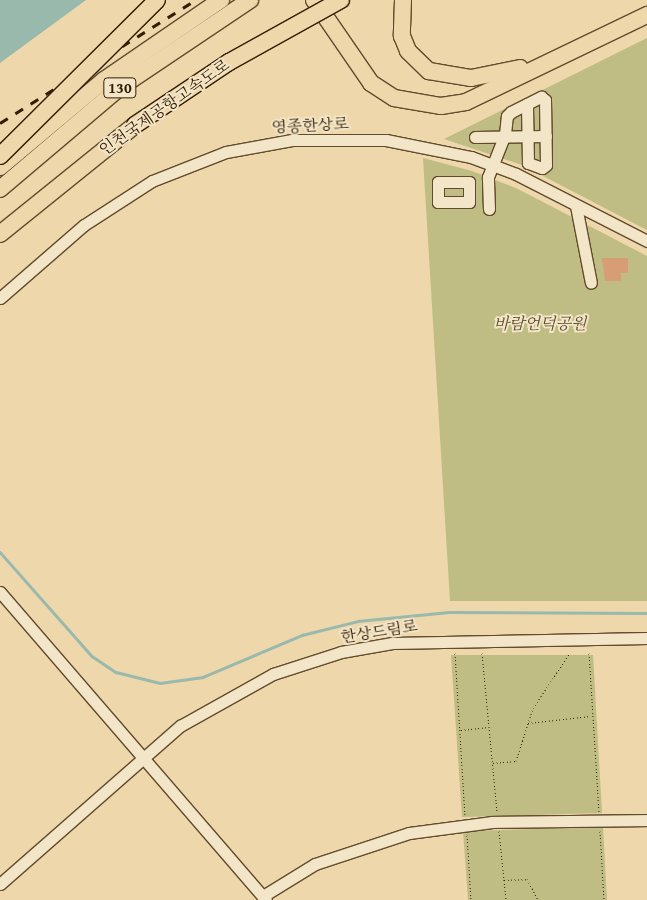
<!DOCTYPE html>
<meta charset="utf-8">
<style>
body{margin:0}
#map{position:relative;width:647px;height:900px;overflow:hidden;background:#edd7ab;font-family:"Gentium Book Plus","Noto Serif KR",serif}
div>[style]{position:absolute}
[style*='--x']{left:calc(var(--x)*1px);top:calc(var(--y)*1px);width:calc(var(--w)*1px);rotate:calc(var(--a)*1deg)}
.green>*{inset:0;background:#bfbc84}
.water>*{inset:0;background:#99b9ac}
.stream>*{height:2.5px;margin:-1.25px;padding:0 1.25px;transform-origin:1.25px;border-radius:1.25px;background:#99b9ac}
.building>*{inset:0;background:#d79d74}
.path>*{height:1px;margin-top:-0.5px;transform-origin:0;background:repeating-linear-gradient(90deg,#331c02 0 1px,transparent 0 3.5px)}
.roads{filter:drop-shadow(1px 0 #624b2c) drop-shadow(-1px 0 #624b2c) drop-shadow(0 1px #624b2c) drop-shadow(0 -1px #624b2c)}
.minor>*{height:11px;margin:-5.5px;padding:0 5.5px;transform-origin:5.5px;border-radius:5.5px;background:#f3e5c8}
.highway>*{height:16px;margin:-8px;padding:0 8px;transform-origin:8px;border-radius:8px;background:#edd7ab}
.rail>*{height:2.5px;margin-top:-1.25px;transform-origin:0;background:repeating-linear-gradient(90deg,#331c02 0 9px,transparent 0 18px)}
.bridges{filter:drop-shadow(1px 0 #331c02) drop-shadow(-1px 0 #331c02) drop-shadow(0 1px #331c02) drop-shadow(0 -1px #331c02)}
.highway-bridge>*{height:16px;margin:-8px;padding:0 8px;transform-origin:8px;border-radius:8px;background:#edd7ab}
span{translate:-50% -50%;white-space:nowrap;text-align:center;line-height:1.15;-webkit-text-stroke:4px #f3e5c8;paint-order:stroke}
.shield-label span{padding:1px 4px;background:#f3e5c8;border:1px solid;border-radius:4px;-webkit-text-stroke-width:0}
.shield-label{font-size:15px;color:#331c02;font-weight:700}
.street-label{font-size:16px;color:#331c02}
.park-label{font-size:16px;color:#5d4c29;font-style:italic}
</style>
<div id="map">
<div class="green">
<i style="clip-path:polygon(647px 38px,647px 230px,522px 165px,444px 139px)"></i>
<i style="clip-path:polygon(423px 158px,472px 171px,516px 188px,647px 256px,647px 601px,450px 601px)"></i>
<i style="clip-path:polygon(451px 655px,593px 655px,602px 813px,462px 817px)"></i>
<i style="clip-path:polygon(603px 827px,607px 900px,468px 900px,463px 831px)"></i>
</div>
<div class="water">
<i style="clip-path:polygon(0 0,86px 0,0 63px)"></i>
</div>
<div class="stream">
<i style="--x:0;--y:552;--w:139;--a:48.5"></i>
<i style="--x:92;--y:656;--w:29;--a:34"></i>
<i style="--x:116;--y:672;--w:45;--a:14"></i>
<i style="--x:160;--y:683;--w:43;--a:-7.9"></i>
<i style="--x:203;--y:677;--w:108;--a:-23"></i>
<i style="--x:302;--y:635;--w:58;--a:-14"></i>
<i style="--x:358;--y:621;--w:91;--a:-5.6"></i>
<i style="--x:449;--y:612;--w:198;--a:0.3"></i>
</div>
<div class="building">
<i style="clip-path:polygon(602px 258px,628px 258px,628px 273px,621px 273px,621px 281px,605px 281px)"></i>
</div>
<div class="path">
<i style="--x:455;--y:653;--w:162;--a:86.5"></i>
<i style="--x:482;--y:653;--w:160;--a:84.6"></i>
<i style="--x:589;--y:653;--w:159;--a:86.4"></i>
<i style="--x:528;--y:723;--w:63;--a:-6.3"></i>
<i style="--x:461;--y:730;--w:28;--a:-6"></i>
<i style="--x:493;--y:763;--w:23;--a:-5"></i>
<i style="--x:516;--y:761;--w:56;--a:-72.2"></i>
<i style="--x:533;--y:708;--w:66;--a:-56.1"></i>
<i style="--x:499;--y:831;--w:69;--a:84.2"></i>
<i style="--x:600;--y:831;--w:69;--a:86.7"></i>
<i style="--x:467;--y:835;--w:65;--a:86.5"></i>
<i style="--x:504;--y:880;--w:23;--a:-2"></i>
<i style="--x:527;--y:879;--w:24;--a:62"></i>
</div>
<div class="roads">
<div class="minor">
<i style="--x:475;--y:137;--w:71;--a:-0.8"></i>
<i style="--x:438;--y:182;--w:31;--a:0"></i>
<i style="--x:469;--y:182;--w:20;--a:90"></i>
<i style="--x:469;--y:202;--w:31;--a:180"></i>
<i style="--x:438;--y:202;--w:20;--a:-90"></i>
<i style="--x:576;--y:206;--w:78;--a:79"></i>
<i style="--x:489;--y:209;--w:32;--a:-92"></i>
<i style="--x:488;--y:177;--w:46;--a:-68.4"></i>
<i style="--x:505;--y:134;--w:18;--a:-84"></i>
<i style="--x:507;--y:116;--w:6;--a:-45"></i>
<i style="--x:511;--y:112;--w:34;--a:-27"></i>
<i style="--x:541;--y:97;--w:5;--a:37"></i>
<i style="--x:545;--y:100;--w:65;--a:89.1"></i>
<i style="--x:546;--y:165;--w:5;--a:143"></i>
<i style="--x:542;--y:168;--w:15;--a:-160"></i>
<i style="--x:528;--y:163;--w:59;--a:-91"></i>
<i style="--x:0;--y:298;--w:111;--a:-41"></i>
<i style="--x:84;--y:225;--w:81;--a:-32.9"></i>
<i style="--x:152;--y:181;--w:79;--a:-21.4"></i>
<i style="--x:226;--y:152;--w:67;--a:-10.3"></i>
<i style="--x:292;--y:140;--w:94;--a:0"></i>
<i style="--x:386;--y:140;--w:87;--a:11.3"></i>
<i style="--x:471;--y:157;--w:48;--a:20.7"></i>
<i style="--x:516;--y:174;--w:147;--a:27.1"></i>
<i style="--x:0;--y:592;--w:407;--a:49.2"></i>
<i style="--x:0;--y:884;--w:240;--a:-41.3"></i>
<i style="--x:180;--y:726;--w:107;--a:-29.2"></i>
<i style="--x:273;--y:674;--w:71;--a:-17.9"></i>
<i style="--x:341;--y:652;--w:52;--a:-10"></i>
<i style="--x:392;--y:643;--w:255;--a:-1.1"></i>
<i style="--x:263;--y:896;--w:61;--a:-31.6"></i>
<i style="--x:315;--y:864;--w:99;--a:-18.3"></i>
<i style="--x:409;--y:833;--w:84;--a:-7.5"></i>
<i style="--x:492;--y:822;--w:155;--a:-0.7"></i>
</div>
<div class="highway">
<i style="--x:314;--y:0;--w:101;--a:55.5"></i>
<i style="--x:371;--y:83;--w:27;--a:33"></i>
<i style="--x:394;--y:98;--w:48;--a:9.7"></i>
<i style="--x:441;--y:106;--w:25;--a:-9"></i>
<i style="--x:466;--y:102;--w:201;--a:-25.7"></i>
<i style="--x:403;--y:0;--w:36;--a:92"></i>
<i style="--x:402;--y:36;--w:16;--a:68"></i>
<i style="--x:408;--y:51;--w:29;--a:44"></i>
<i style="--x:429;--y:71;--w:43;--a:9.5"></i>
<i style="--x:471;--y:78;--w:50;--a:-11.5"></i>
<i style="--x:0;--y:167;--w:136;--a:-39.9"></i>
<i style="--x:104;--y:80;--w:142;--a:-34.4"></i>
<i style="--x:0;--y:189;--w:156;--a:-40.3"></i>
<i style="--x:119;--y:88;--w:158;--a:-33.9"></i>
<i style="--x:0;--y:234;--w:174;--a:-38.9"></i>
</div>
</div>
<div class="rail">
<i style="--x:0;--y:123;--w:231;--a:-32.2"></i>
</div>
<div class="bridges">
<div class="highway-bridge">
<i style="--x:135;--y:125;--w:113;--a:-33.8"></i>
<i style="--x:229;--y:62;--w:128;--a:-29"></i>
<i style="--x:0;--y:156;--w:221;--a:-44.8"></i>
</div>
</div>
<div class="shield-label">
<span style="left:120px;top:88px">130</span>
</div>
<div class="street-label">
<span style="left:164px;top:107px;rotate:-35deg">인천국제공항고속도로</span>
<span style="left:310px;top:125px;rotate:-3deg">영종한상로</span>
<span style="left:379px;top:631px;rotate:-9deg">한상드림로</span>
</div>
<div class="park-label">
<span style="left:540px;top:323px">바람언덕공원</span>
</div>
</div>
